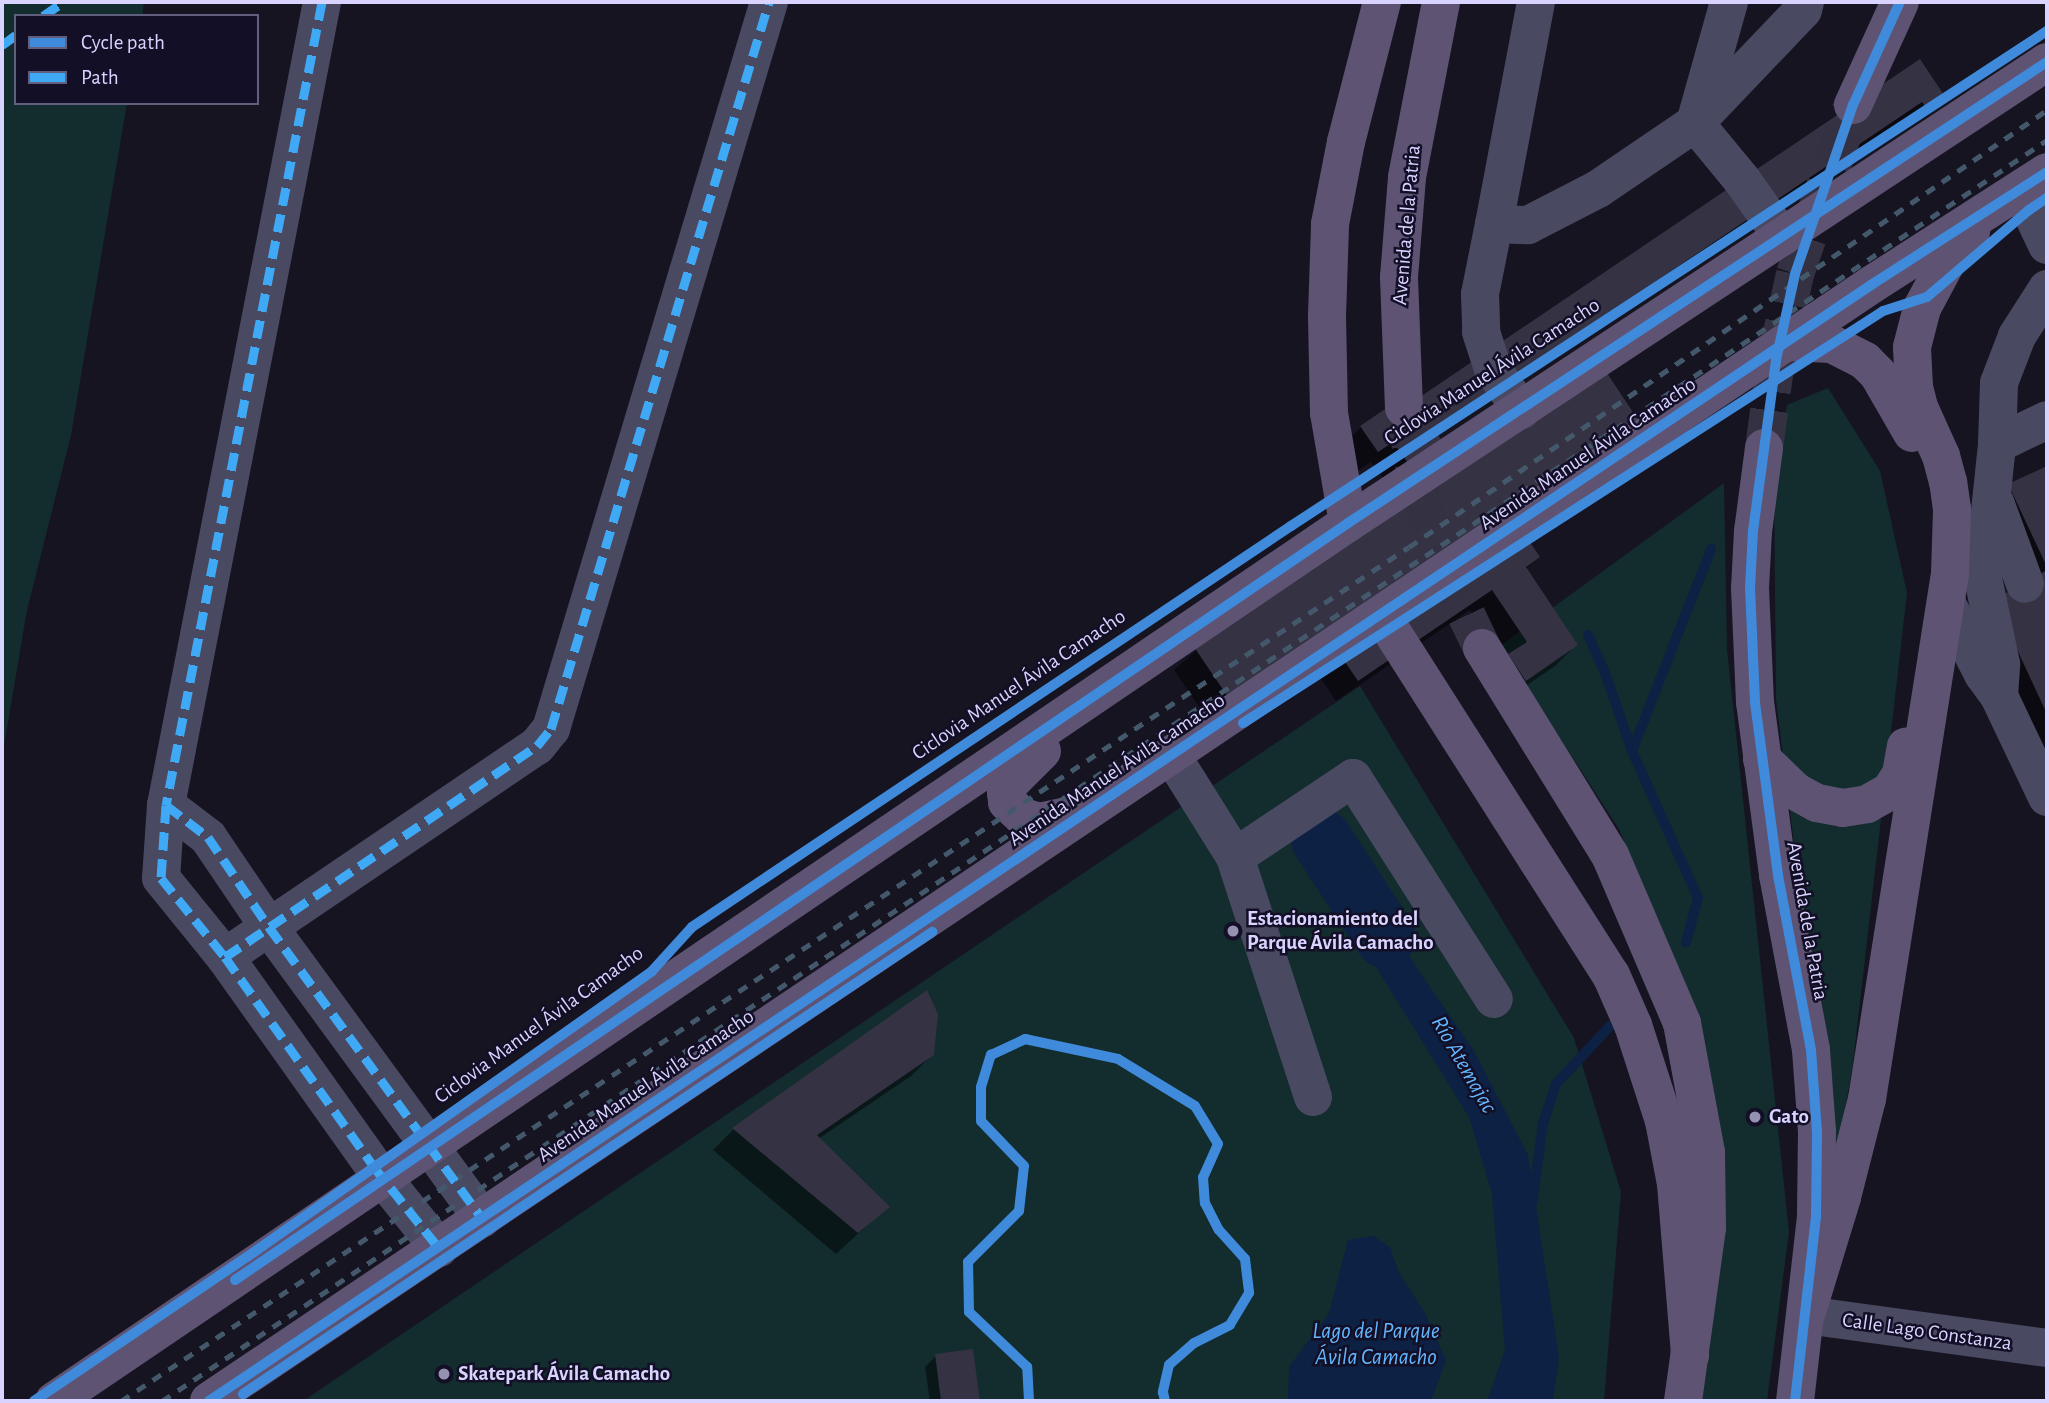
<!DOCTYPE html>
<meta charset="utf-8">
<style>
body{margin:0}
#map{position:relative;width:2049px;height:1403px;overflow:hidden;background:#161421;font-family:"Alegreya Sans",sans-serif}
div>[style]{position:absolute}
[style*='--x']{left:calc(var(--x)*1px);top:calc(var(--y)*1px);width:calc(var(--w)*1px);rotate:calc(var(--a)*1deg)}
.green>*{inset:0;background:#132c2d}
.water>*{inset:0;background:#0d2144}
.shadow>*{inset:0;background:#0007}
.stream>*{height:10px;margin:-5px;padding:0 5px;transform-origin:5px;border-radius:5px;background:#0d2144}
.river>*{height:61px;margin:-30.5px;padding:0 30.5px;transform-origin:30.5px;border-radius:30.5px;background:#0d2144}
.building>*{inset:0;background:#343243}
.major-tunnel>*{height:38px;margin-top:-19px;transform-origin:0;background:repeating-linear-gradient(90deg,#333142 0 38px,transparent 0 57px)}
.minor>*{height:38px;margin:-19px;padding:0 19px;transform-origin:19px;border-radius:19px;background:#4a4962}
.major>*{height:38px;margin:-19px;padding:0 19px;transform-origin:19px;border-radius:19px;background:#5e5373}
.rail>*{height:5px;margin-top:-2.5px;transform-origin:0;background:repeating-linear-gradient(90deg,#43596b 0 10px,transparent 0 19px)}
.quiet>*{height:9px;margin-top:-4.5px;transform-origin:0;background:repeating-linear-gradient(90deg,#3fa9f5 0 18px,transparent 0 27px)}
.cycleway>*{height:10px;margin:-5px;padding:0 5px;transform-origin:5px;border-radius:5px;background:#408adc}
.dots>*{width:19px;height:19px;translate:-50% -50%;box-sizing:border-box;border:4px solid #130f26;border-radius:50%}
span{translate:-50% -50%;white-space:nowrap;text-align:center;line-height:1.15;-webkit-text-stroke:5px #130f26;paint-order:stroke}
.street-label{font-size:21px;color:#d9d4ff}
.poi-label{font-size:21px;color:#d9d4ff;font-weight:700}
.left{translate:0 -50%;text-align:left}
.water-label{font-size:23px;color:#62b6ff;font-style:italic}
.frame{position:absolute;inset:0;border:4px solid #d9d4ff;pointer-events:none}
.legend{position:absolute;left:14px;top:14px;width:245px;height:91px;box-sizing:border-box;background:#130f26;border:2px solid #625e7d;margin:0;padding:9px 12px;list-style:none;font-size:21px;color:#d9d4ff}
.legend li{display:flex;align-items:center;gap:14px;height:35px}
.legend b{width:35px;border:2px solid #625e7d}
</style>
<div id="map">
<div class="green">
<i style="clip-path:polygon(2px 2px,144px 2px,142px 16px,16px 16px,16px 103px,127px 103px,71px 435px,27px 610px,2px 758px)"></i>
<i style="clip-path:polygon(1828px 388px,1880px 471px,1907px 593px,1853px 1063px,1833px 1180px,1818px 1036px,1776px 699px,1774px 480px,1787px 405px)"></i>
<i style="clip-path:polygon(1724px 483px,1727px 649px,1789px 1232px,1767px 1401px,1697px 1401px,1695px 1013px,1619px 829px,1500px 646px)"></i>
<i style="clip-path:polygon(1360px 686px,1574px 1038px,1621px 1192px,1604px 1401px,303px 1401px)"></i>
</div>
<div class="water">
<i style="clip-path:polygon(1339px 867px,1352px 873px,1474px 1051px,1528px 1155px,1559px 1357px,1553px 1401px,1487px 1401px,1505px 1350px,1492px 1194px,1469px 1117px,1327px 888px)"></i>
<i style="clip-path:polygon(1373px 1236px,1390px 1247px,1399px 1273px,1425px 1313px,1446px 1360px,1431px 1401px,1288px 1401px,1289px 1367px,1329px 1313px,1348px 1240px)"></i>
</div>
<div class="shadow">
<i style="clip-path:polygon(1919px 61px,1942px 95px,1921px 117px,1904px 128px,1900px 122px,1436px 435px,1538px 557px,1525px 570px,1576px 645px,1555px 666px,1504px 701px,1504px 661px,1470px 610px,1336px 701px,1317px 673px,1221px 739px,1174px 670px,1386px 483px,1371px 462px,1356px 472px,1340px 448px,1361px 427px,1411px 405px)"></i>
<i style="clip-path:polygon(2047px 468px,2047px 781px,1974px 623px,2024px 585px,2009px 485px)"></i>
<i style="clip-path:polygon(933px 1054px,911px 1076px,818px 1139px,887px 1207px,836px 1254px,713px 1150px,734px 1129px)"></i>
<i style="clip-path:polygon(971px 1351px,978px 1401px,930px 1401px,925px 1367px,936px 1356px)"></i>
</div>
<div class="stream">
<i style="--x:1588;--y:635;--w:42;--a:65.9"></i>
<i style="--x:1605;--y:673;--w:83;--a:70.9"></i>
<i style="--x:1632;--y:751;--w:161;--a:65.8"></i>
<i style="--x:1698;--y:898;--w:46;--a:105.3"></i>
<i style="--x:1632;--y:751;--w:217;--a:-68.6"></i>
<i style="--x:1532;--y:1204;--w:81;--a:-82.2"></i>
<i style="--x:1543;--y:1124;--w:42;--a:-72"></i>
<i style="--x:1556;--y:1084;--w:81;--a:-47"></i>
</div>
<div class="river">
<i style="--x:1321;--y:839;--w:117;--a:56.9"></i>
</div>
<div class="building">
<i style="clip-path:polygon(1920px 59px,1944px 95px,1926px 108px,1922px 102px,1435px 430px,1453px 458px,1605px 370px,1654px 444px,1523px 532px,1540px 557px,1526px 567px,1578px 645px,1526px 681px,1508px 654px,1527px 642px,1492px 590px,1358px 681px,1339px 653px,1243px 719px,1194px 647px,1408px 463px,1393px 442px,1378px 452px,1360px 426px,1406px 395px,1411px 403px)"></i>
<i style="clip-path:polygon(2047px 466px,2047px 567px,2008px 484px)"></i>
<i style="clip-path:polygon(2047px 570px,2047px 714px,1994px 600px)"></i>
<i style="clip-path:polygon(927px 990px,938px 1014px,934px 1055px,817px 1135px,890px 1207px,858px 1233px,732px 1128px)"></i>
<i style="clip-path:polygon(973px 1349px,980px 1401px,941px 1401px,935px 1354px)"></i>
</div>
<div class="major-tunnel">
<i style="--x:1404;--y:408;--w:85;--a:79.9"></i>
<i style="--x:1419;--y:492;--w:76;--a:72.3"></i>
<i style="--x:1442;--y:564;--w:93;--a:64.5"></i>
<i style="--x:1764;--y:448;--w:89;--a:-82.2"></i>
<i style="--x:1776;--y:360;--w:88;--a:-77.5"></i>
<i style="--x:1795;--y:274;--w:179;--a:-71.1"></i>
</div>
<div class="minor">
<i style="--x:322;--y:2;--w:818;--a:100.99"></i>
<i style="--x:166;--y:805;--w:73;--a:93.9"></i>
<i style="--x:161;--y:878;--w:102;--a:51"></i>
<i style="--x:225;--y:957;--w:257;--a:54.6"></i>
<i style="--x:374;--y:1167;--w:104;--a:51.3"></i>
<i style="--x:1536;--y:2;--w:226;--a:100.7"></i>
<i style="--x:1494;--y:224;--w:34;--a:2"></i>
<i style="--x:1528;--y:225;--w:79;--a:-27.2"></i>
<i style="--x:1598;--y:189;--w:117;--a:-34.2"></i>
<i style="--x:1695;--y:123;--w:156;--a:-46.3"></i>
<i style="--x:1803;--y:10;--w:8;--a:-76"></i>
<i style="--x:1729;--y:2;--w:126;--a:105.7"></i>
<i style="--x:1695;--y:123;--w:74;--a:50.5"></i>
<i style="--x:1742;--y:180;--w:70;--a:54.9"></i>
<i style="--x:2021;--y:190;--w:61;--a:64.7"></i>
<i style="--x:1494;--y:224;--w:71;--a:101.3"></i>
<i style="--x:1480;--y:294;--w:38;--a:88"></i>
<i style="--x:1481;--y:332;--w:39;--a:72"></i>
<i style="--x:1493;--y:369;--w:50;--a:55.7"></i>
<i style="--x:1997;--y:444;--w:61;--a:-88.1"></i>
<i style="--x:1999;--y:383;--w:50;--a:-69"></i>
<i style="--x:2017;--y:336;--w:56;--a:-57.4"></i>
<i style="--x:1995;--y:502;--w:87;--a:69.9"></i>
<i style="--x:1946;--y:602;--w:81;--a:62.8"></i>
<i style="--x:1983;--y:674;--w:27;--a:54"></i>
<i style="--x:1999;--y:696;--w:112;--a:64.6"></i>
<i style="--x:1999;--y:696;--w:32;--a:-86"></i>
<i style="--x:2001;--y:664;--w:88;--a:-101.8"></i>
<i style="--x:1983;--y:578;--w:135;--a:-84"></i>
<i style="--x:1997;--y:444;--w:55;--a:-25.6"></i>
<i style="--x:1172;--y:756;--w:119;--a:58"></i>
<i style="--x:166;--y:805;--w:53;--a:37.3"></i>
<i style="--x:208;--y:837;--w:109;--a:55.9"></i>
<i style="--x:269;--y:927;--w:361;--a:53.8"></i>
<i style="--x:225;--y:957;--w:377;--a:-34.1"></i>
<i style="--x:537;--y:746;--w:22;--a:-51"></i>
<i style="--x:551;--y:729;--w:759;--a:-73.31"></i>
<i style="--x:1313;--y:1097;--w:252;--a:-108"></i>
<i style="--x:1235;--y:857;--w:142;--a:-33.8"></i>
<i style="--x:1353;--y:778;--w:262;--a:57.5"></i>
<i style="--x:1806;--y:1315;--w:243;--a:7.8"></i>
</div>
<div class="major">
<i style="--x:1853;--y:105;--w:113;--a:-65.5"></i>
<i style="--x:1788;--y:342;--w:44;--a:2.6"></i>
<i style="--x:1832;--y:344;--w:37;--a:27"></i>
<i style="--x:1865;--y:361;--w:18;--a:45"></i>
<i style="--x:1878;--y:374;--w:68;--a:60"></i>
<i style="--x:1404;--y:408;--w:131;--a:-92.2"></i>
<i style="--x:1399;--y:277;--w:100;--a:-85.4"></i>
<i style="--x:1407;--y:177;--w:178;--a:-79"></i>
<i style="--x:1764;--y:448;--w:84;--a:97.5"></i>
<i style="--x:1753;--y:531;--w:57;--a:93"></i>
<i style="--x:1750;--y:588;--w:114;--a:87.5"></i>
<i style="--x:1755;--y:702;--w:175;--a:82.4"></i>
<i style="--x:1778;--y:875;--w:178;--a:79.3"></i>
<i style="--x:1811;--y:1050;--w:82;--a:85.8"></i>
<i style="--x:1817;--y:1132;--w:85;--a:90.7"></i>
<i style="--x:1816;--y:1217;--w:185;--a:96.5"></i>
<i style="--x:1348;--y:523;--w:112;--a:-99.8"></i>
<i style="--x:1329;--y:413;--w:97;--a:-91.2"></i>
<i style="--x:1327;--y:316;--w:92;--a:-88.1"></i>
<i style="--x:1330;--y:224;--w:84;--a:-79"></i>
<i style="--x:1346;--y:142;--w:145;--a:-75.6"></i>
<i style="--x:1382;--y:616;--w:426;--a:57.5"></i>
<i style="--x:1611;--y:975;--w:55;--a:66.3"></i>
<i style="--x:1633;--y:1025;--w:101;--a:72.1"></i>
<i style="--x:1664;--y:1121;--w:64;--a:79.2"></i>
<i style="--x:1676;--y:1184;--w:172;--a:85.3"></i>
<i style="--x:1482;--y:648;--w:243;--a:58.3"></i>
<i style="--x:1610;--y:855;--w:183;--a:66.8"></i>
<i style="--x:1682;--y:1023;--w:131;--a:79.5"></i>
<i style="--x:1706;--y:1152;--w:76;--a:89.2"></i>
<i style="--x:1707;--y:1228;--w:175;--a:97.9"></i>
<i style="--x:1042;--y:751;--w:45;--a:135"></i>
<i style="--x:1010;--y:783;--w:10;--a:114"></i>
<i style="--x:1006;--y:792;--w:10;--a:84"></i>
<i style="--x:1007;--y:802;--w:22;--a:43"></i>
<i style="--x:1023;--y:817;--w:17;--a:17"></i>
<i style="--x:1039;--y:822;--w:42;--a:-12.4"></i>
<i style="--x:1762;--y:759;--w:46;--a:44.1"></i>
<i style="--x:1795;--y:791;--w:25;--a:29"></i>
<i style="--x:1817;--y:803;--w:26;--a:11"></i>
<i style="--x:1843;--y:808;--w:24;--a:-9"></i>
<i style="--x:1867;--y:804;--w:26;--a:-29"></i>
<i style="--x:1890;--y:791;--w:20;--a:-57"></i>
<i style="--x:1901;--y:774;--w:28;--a:-80"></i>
<i style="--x:1806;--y:1315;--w:123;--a:-73"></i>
<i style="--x:1842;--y:1197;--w:101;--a:-75.7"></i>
<i style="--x:1867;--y:1099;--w:532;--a:-81.02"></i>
<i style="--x:1950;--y:574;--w:65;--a:-88.2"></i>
<i style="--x:1952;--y:509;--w:27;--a:-98"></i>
<i style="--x:1948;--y:482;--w:27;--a:-105"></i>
<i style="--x:1941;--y:456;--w:54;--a:-114.2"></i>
<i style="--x:1919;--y:407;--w:21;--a:-104"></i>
<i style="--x:1914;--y:387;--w:40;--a:-92.9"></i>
<i style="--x:1912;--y:347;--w:40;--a:-75.6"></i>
<i style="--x:1922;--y:308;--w:51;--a:-61.9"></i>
<i style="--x:1946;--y:263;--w:41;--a:-52"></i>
<i style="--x:54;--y:1401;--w:1564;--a:-34.16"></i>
<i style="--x:1348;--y:523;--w:837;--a:-33.41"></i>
<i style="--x:209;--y:1401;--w:2002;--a:-33.88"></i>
<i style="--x:1871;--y:285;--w:209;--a:-32.7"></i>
</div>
<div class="rail">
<i style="--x:121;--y:1401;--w:1545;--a:-33.55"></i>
<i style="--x:1409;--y:547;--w:773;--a:-34.41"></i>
<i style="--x:162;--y:1401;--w:2268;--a:-33.78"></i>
</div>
<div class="quiet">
<i style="--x:322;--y:2;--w:818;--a:100.99"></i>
<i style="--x:166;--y:805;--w:73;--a:93.9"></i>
<i style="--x:161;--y:878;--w:102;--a:51"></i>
<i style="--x:225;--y:957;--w:257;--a:54.6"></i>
<i style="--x:374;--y:1167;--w:104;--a:51.3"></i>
<i style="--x:43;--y:16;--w:24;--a:-35"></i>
<i style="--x:2;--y:45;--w:17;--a:-36"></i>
<i style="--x:166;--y:805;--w:53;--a:37.3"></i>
<i style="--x:208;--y:837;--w:109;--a:55.9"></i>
<i style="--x:269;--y:927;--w:361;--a:53.8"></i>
<i style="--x:225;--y:957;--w:377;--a:-34.1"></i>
<i style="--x:537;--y:746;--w:22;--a:-51"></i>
<i style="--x:551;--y:729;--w:759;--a:-73.31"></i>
</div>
<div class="cycleway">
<i style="--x:1243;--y:723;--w:761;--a:-32.77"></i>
<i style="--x:1883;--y:311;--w:46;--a:-17.7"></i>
<i style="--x:1927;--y:297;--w:134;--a:-40.5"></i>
<i style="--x:2029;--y:210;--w:22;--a:-34"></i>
<i style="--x:235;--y:1280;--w:1346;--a:-34.22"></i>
<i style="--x:1348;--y:523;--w:837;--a:-33.41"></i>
<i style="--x:243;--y:1394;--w:830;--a:-33.84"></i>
<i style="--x:34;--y:1401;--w:257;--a:-34.1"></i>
<i style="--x:247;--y:1257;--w:496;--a:-35.2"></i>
<i style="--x:652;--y:971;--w:59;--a:-47.7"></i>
<i style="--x:692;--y:927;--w:721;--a:-33.8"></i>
<i style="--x:1291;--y:526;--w:904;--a:-33.22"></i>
<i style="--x:209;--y:1401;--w:2002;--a:-33.88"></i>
<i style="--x:1871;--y:285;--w:209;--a:-32.7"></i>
<i style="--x:1029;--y:1401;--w:34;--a:-93"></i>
<i style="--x:1027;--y:1367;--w:80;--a:-136.5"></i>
<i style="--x:969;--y:1312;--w:50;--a:-91.1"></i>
<i style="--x:968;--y:1262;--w:72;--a:-45"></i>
<i style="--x:1019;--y:1211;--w:45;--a:-83.7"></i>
<i style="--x:1024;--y:1166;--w:62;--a:-133.7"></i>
<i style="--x:981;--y:1121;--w:34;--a:-90"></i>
<i style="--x:981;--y:1087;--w:34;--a:-73"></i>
<i style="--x:991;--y:1055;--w:38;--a:-25"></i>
<i style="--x:1025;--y:1039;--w:95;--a:12.1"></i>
<i style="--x:1118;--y:1059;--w:90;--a:31.4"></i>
<i style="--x:1195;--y:1106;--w:44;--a:58.8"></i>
<i style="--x:1218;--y:1144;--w:36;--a:114"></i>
<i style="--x:1203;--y:1177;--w:26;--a:86"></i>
<i style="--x:1205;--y:1203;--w:30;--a:63"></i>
<i style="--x:1219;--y:1230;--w:39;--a:48"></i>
<i style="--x:1245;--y:1259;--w:34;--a:83"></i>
<i style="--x:1249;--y:1293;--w:37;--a:121"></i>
<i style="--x:1230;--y:1325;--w:40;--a:153.4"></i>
<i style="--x:1194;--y:1343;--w:33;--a:139"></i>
<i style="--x:1169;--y:1365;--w:28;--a:103"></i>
<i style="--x:1163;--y:1392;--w:9;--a:77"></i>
<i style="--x:1795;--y:1401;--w:185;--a:-83.5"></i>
<i style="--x:1816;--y:1217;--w:85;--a:-89.3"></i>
<i style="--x:1817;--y:1132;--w:82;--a:-94.2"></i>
<i style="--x:1811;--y:1050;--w:178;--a:-100.7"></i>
<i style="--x:1778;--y:875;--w:175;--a:-97.6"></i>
<i style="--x:1755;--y:702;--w:114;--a:-92.5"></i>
<i style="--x:1750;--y:588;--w:57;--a:-87"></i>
<i style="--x:1753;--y:531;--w:173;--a:-82.3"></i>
<i style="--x:1776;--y:360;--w:88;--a:-77.5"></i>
<i style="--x:1795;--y:274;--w:179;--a:-71.1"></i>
<i style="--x:1853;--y:105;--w:113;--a:-65.5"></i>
</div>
<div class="dots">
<i style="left:1233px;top:931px;background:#9591b1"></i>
<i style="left:1755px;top:1117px;background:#9591b1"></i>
<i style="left:444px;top:1374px;background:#9591b1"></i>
</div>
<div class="street-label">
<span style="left:1407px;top:225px;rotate:-85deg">Avenida de la Patria</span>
<span style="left:1492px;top:372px;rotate:-33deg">Ciclovia Manuel Ávila Camacho</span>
<span style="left:1588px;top:454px;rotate:-34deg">Avenida Manuel Ávila Camacho</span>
<span style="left:1019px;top:685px;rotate:-34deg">Ciclovia Manuel Ávila Camacho</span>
<span style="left:1117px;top:770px;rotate:-34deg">Avenida Manuel Ávila Camacho</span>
<span style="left:1807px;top:921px;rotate:80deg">Avenida de la Patria</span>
<span style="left:539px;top:1025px;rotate:-36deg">Ciclovia Manuel Ávila Camacho</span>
<span style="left:646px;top:1086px;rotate:-34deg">Avenida Manuel Ávila Camacho</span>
<span style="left:1927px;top:1332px;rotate:8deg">Calle Lago Constanza</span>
</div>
<div class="poi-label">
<span class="left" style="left:1247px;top:931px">Estacionamiento del<br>Parque Ávila Camacho</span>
<span class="left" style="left:1769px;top:1117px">Gato</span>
<span class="left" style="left:458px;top:1374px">Skatepark Ávila Camacho</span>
</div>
<div class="water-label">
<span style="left:1463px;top:1065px;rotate:60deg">Río Atemajac</span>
<span style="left:1376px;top:1345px">Lago del Parque<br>Ávila Camacho</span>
</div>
<div class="frame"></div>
<ul class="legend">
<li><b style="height:9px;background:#408adc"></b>Cycle path</li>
<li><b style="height:9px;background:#3fa9f5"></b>Path</li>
</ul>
</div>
